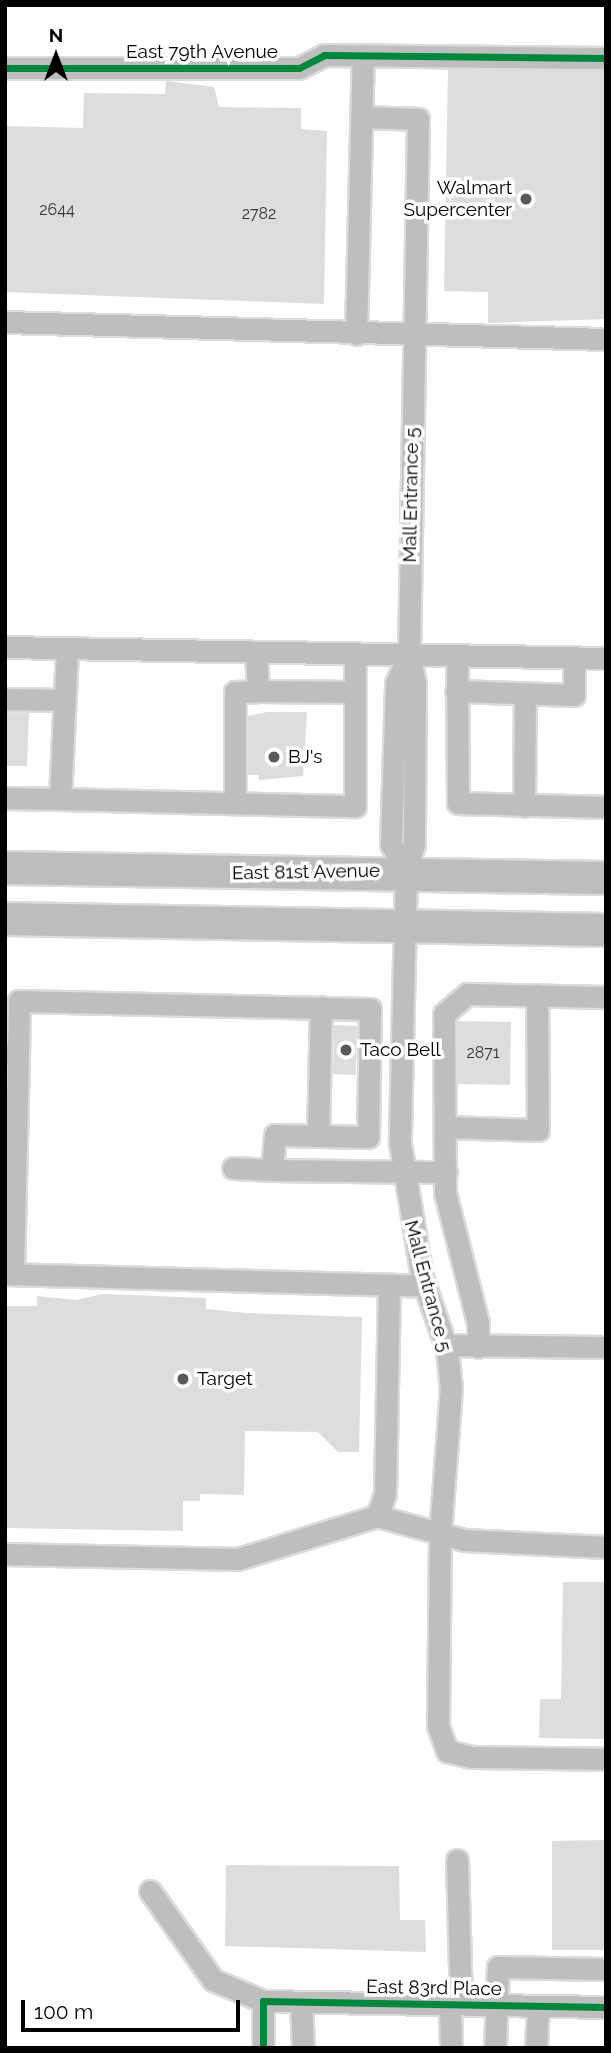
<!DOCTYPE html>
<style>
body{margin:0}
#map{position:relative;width:611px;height:2053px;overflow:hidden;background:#fff;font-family:Raleway,sans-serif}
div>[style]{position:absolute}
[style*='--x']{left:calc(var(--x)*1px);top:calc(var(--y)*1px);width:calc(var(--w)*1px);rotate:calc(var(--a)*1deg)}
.building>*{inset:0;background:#ddd}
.roads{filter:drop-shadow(2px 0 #dbdbdb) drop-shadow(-2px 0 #dbdbdb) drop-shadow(0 2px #dbdbdb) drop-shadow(0 -2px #dbdbdb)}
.minor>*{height:21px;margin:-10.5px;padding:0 10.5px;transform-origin:10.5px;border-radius:10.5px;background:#bebebe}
.highway>*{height:32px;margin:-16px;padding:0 16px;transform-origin:16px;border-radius:16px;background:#bdbdbd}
.cycleway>*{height:7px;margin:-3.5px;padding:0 3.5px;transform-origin:3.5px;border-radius:3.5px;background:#00873e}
.dots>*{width:19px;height:19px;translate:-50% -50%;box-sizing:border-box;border:4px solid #fff;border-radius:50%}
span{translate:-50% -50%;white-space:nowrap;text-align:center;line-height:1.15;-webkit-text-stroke:7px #fff;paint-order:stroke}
.number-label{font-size:16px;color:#373737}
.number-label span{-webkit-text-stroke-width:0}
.street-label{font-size:19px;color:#000}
.poi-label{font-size:19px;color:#000}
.right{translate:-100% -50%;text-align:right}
.left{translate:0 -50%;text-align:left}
.frame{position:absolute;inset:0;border:7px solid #000;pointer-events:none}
.north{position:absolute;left:21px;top:21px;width:70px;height:70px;-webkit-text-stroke:5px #fff;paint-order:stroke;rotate:0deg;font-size:19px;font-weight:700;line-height:28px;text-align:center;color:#000}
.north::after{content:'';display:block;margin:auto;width:24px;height:32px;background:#000;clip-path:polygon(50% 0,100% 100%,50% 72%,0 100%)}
.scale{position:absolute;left:21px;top:2000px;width:219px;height:32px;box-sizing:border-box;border:4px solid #000;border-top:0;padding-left:9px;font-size:21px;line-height:24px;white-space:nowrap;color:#000;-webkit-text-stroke:5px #fff;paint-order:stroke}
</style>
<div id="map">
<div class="building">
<i style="clip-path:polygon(448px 69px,604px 71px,606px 319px,488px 323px,488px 292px,444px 291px)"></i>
<i style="clip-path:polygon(166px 81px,214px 87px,219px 107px,301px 108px,301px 129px,327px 131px,324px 304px,5px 292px,5px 126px,83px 128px,84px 93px,165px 94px)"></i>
<i style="clip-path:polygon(5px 712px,29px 713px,27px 766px,5px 766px)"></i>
<i style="clip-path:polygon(267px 712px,307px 712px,303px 776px,259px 780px,259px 775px,248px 775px,248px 716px)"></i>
<i style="clip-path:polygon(457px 1021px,511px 1022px,510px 1085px,458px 1084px)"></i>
<i style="clip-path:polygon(334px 1025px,357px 1026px,356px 1075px,333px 1074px)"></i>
<i style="clip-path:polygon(102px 1294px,206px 1298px,206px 1309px,247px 1313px,362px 1317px,359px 1452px,338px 1452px,318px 1432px,245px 1431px,244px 1495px,200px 1494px,200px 1501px,183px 1501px,183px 1531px,5px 1528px,5px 1306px,37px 1306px,37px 1296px,77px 1300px)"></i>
<i style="clip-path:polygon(563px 1582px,606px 1582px,606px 1739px,539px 1738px,540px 1699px,561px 1699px)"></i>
<i style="clip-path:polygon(606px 1840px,606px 1950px,552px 1950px,552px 1841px)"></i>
<i style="clip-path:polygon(226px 1865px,399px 1866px,400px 1920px,425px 1920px,426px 1952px,225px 1946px)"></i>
</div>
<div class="roads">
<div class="minor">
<i style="--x:5;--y:68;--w:294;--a:0"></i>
<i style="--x:299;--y:68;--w:28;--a:-27"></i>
<i style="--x:324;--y:55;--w:282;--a:0.6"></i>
<i style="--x:362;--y:117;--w:56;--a:2"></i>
<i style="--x:418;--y:119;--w:536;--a:90.96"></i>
<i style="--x:409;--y:655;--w:30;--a:78"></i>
<i style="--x:415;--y:684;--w:160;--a:90.4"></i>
<i style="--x:414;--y:844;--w:27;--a:107"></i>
<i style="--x:406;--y:870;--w:273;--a:91.3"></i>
<i style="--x:400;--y:1143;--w:136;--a:80.7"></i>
<i style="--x:422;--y:1277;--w:77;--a:71.1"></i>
<i style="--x:447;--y:1350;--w:38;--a:84"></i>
<i style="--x:451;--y:1388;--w:147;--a:94.3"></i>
<i style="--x:440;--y:1535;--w:191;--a:90.6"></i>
<i style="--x:438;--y:1726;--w:27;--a:70"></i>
<i style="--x:447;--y:1751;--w:25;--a:14"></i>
<i style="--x:471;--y:1757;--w:135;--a:0.8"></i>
<i style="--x:5;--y:322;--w:601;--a:1.62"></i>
<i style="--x:356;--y:334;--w:279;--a:-88.6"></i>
<i style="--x:5;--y:647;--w:601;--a:1.05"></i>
<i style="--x:256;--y:652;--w:39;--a:87"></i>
<i style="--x:258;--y:691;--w:97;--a:0.6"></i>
<i style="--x:457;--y:656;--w:147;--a:89.6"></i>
<i style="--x:458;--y:803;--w:148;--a:1.5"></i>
<i style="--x:456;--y:691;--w:118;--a:1.9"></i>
<i style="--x:574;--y:695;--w:38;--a:-90"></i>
<i style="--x:5;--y:699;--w:59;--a:1"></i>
<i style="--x:5;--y:798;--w:55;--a:1"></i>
<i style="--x:60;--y:799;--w:151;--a:-87.3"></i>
<i style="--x:60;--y:799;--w:295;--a:1.4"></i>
<i style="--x:355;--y:806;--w:152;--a:-90"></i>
<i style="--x:235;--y:803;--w:111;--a:-90"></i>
<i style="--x:235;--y:692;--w:23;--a:-2"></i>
<i style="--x:524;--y:806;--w:113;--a:-89.5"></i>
<i style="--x:406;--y:870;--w:30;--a:-120"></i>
<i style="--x:391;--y:844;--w:161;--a:-88.2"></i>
<i style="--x:396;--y:683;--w:31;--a:-65"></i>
<i style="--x:5;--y:1054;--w:13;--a:0"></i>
<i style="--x:18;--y:1054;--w:53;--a:-88.9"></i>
<i style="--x:19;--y:1001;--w:351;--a:1.3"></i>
<i style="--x:370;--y:1009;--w:128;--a:90.9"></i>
<i style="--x:368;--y:1137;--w:93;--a:-178.8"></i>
<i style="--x:275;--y:1135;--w:35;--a:95"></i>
<i style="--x:272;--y:1170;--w:39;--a:-177"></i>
<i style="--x:445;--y:1127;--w:93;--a:1.8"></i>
<i style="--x:538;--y:1130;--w:135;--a:-90.4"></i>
<i style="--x:318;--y:1136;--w:129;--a:-88.7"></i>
<i style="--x:272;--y:1170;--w:174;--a:0.7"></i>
<i style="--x:5;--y:1274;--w:420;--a:1.6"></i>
<i style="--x:13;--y:1274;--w:220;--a:-88.7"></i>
<i style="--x:445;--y:1345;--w:161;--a:0.7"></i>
<i style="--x:478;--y:1347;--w:24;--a:-90"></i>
<i style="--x:478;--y:1323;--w:134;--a:-104.2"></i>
<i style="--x:445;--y:1193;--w:179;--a:-90.3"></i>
<i style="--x:444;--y:1014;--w:30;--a:-41"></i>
<i style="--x:467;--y:994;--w:139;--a:1.2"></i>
<i style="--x:377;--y:1516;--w:23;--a:-70"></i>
<i style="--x:385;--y:1494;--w:209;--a:-88.9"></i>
<i style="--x:5;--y:1554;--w:233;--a:1.2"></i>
<i style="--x:238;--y:1559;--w:145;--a:-17.2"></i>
<i style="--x:377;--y:1516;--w:90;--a:15.4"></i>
<i style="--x:464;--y:1540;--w:142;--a:2.8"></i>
<i style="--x:457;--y:1860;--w:144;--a:88.4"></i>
<i style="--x:150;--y:1891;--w:109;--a:54.7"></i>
<i style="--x:213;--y:1980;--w:54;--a:22.8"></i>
<i style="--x:263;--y:2001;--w:343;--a:1"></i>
<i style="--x:263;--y:2001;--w:47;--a:90"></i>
<i style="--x:301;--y:2002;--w:46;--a:87.5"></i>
<i style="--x:450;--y:2004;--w:44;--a:88.7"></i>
<i style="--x:495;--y:2048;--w:81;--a:-87.9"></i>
<i style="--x:498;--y:1967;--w:108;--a:1.1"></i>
<i style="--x:536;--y:2048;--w:42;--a:-87.3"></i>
</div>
<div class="highway">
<i style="--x:5;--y:868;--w:601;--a:0.95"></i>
<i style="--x:5;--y:919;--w:601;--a:1.05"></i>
</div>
</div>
<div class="cycleway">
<i style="--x:5;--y:68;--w:294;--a:0"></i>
<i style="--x:299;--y:68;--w:28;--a:-27"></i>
<i style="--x:324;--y:55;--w:282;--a:0.6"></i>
<i style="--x:263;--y:2048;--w:47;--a:-90"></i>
<i style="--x:263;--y:2001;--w:343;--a:1"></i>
</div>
<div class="dots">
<i style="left:526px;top:199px;background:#595959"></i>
<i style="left:274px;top:757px;background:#595959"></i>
<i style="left:346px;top:1050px;background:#595959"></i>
<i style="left:183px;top:1379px;background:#595959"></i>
</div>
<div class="number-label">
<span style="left:57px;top:210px">2644</span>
<span style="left:259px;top:214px">2782</span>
<span style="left:483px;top:1053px">2871</span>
</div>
<div class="street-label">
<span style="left:202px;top:52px">East 79th Avenue</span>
<span style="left:411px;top:495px;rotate:-89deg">Mall Entrance 5</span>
<span style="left:306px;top:872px;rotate:-1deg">East 81st Avenue</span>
<span style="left:428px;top:1286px;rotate:75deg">Mall Entrance 5</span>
<span style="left:434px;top:1988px;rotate:1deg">East 83rd Place</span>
</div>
<div class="poi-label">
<span class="right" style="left:512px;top:199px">Walmart<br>Supercenter</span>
<span class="left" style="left:288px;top:757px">BJ's</span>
<span class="left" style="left:360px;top:1050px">Taco Bell</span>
<span class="left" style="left:197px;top:1379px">Target</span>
</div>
<div class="frame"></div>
<div class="north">N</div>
<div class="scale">100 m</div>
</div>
